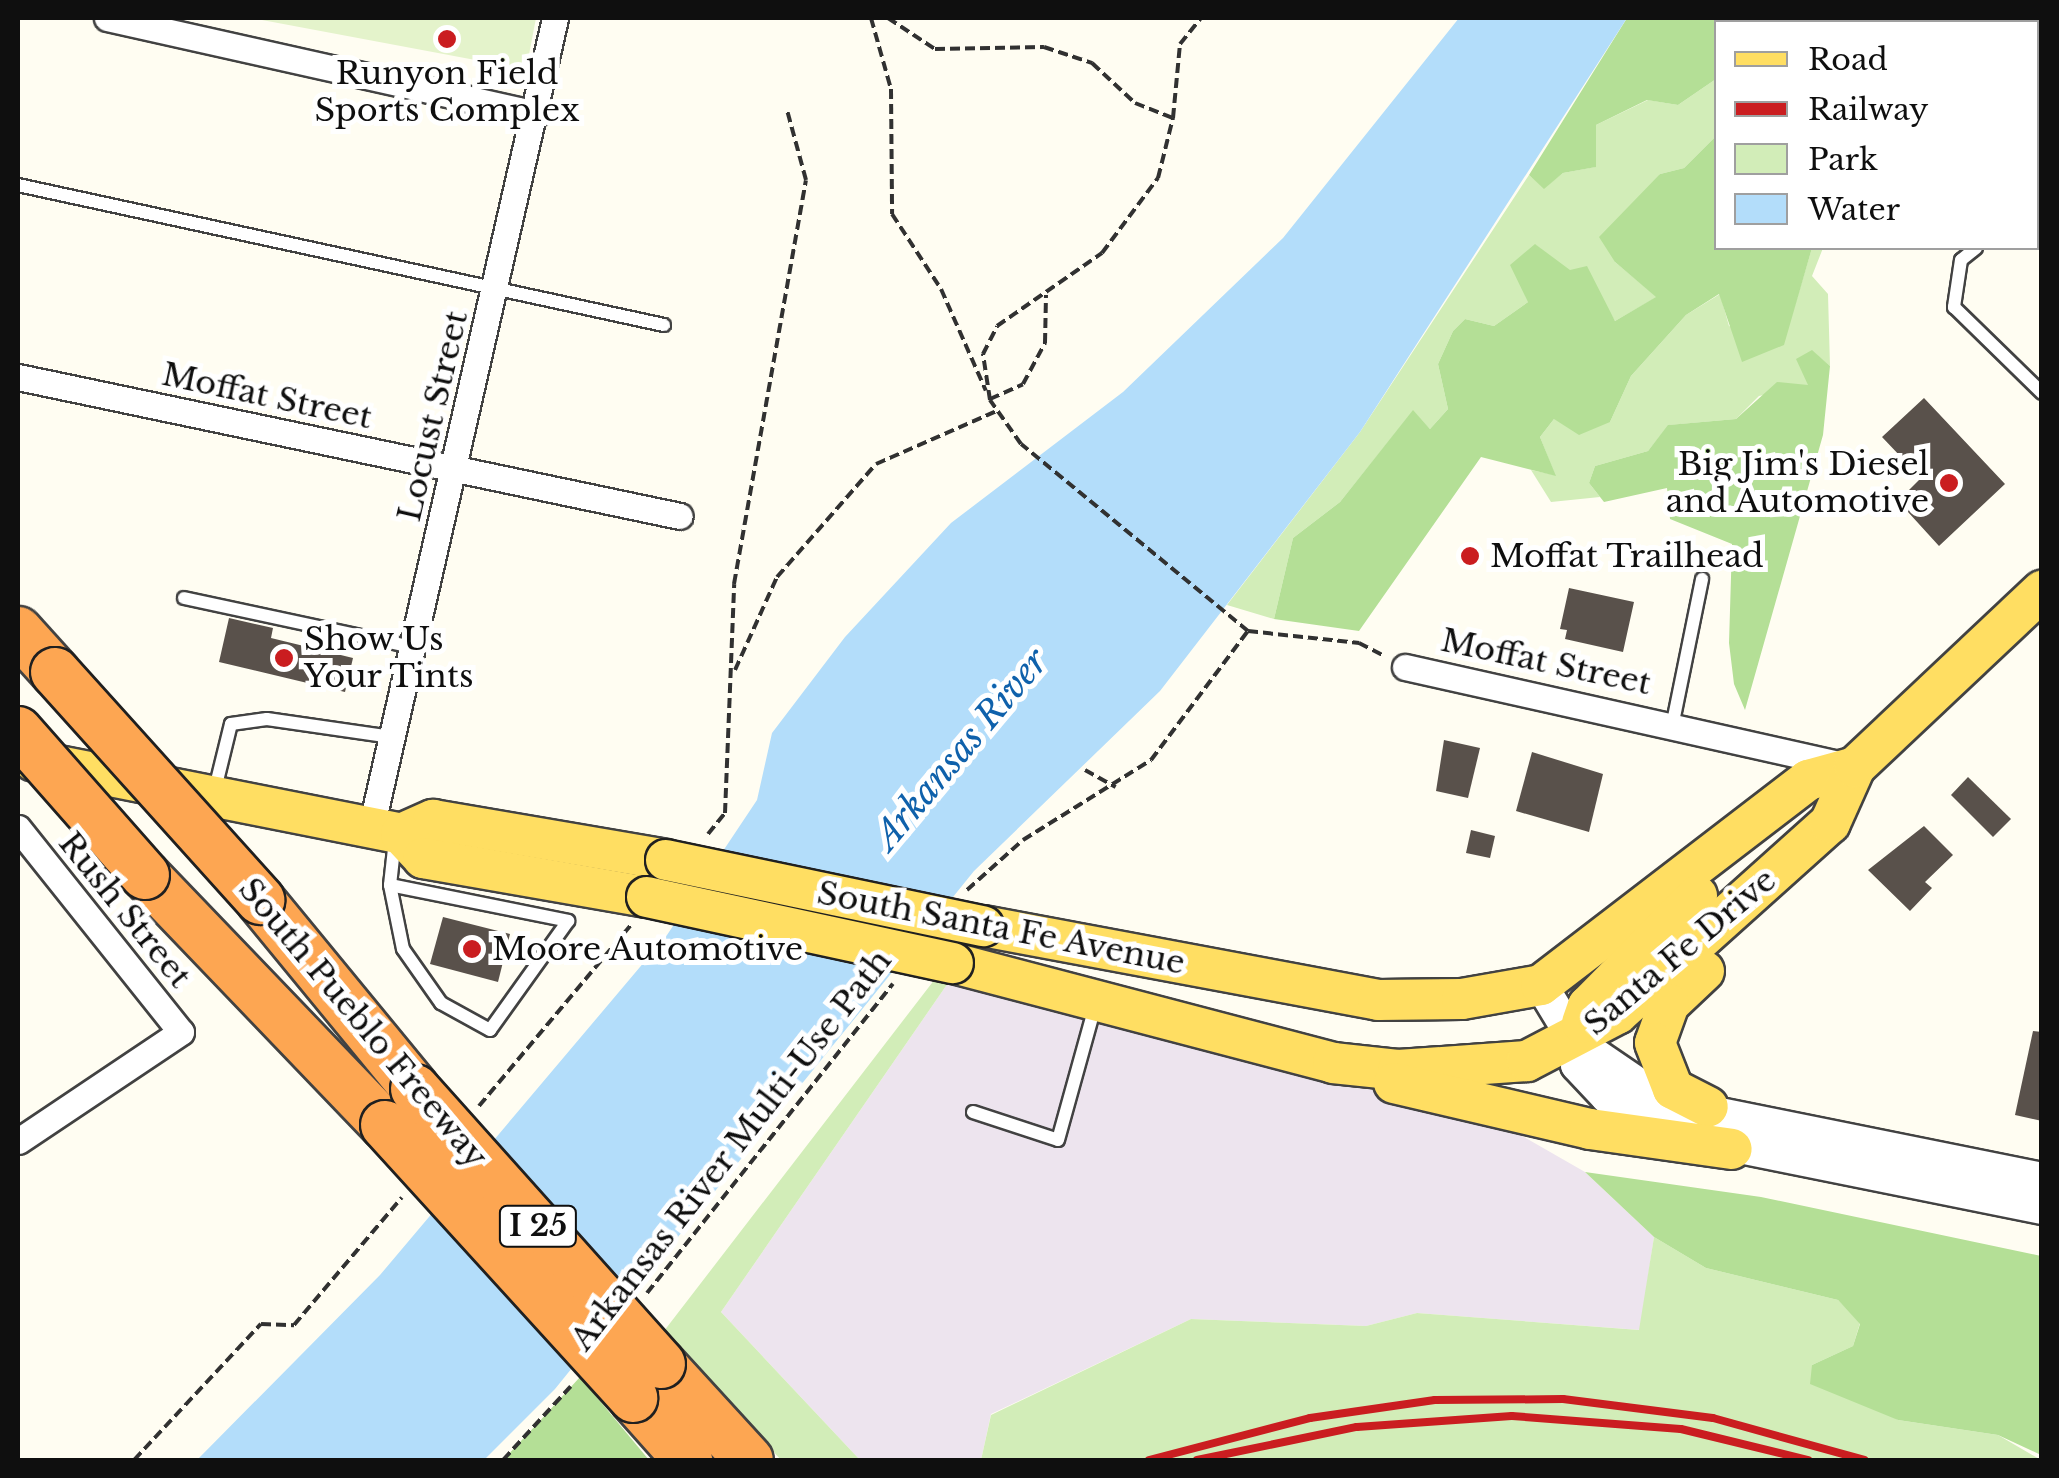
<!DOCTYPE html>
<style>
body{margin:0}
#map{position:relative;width:2059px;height:1478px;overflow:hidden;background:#fffdf2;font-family:"Libre Baskerville",serif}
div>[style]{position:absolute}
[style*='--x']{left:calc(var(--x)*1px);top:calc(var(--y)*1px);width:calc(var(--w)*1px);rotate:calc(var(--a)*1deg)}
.industrial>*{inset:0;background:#ede4ee}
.green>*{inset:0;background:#d2edb8}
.forest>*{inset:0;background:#b4df96}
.pitch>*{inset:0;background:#e4f3cb}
.water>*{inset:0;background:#b3ddfa}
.building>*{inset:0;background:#59514b}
.path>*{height:4px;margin-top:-2px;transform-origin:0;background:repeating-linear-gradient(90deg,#313131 0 10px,transparent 0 15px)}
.roads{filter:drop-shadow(2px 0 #424242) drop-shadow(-2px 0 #424242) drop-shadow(0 2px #424242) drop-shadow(0 -2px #424242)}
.service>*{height:12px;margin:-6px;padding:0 6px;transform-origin:6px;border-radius:6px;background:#fff}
.minor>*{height:25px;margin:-12.5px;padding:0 12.5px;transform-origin:12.5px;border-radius:12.5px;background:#fff}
.tertiary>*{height:32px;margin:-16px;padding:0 16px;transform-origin:16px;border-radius:16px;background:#fff}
.primary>*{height:40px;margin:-20px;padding:0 20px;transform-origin:20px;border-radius:20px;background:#ffde62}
.motorway>*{height:48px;margin:-24px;padding:0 24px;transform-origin:24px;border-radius:24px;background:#fda652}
.rail>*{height:8px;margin:-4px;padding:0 4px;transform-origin:4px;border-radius:4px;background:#ca1d20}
.bridges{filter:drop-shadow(2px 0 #202020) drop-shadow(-2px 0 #202020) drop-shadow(0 2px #202020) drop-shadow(0 -2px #202020)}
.primary-bridge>*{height:40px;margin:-20px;padding:0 20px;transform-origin:20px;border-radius:20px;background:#ffde62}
.motorway-bridge>*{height:48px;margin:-24px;padding:0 24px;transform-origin:24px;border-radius:24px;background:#fda652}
.dots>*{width:28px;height:28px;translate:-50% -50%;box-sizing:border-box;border:5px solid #fff;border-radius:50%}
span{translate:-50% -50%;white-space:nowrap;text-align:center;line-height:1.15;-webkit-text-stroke:10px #fff;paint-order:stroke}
.shield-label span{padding:2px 8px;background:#fff;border:2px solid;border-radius:8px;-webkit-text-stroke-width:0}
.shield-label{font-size:30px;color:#0f0f0f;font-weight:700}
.poi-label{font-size:32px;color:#0f0f0f}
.right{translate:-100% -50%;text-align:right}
.left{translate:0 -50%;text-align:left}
.street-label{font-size:32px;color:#0f0f0f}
.water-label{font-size:35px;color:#0f61ab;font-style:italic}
.frame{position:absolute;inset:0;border:20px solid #0f0f0f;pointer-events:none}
.legend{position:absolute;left:1714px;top:20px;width:325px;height:230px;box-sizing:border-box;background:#fff;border:2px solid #9f9f9f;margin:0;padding:12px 18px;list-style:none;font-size:30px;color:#0f0f0f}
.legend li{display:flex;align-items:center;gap:20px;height:50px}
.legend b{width:50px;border:2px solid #9f9f9f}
</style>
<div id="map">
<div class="industrial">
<i style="clip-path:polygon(948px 983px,1496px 1121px,1585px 1172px,1654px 1237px,1640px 1330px,1417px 1313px,1366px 1326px,1191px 1319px,991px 1414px,981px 1460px,860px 1460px,721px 1312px)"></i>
</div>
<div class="green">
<i style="clip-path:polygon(1716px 79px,1716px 136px,1684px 168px,1660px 174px,1615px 262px,1657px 297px,1615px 321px,1600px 297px,1536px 245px,1528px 302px,1494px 326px,1465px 319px,1453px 331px,1438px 364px,1448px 409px,1430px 429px,1413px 411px,1340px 502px,1293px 538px,1274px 619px,1227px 605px,1360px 432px,1529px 175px,1544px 188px,1563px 173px,1595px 167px,1596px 125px,1648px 100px,1678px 105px)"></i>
<i style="clip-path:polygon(1812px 248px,1823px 248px,1812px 276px,1828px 294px,1830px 366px,1812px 351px,1809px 385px,1759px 396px,1736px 419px,1669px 425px,1648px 451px,1595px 466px,1589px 483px,1600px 497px,1551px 502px,1531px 470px,1555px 475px,1540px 437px,1554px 419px,1610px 422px,1631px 376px,1686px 315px,1720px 294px,1729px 326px,1783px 345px)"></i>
<i style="clip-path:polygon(935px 979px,948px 983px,721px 1312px,860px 1460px,781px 1460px,664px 1331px)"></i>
<i style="clip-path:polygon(1654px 1237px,1706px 1268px,1838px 1300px,1860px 1323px,1853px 1346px,1812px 1365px,1898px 1420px,1998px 1435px,2041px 1460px,981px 1460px,991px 1415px,1191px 1319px,1366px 1326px,1417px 1313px,1639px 1330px)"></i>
</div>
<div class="forest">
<i style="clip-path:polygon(1627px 18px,1769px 18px,1716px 22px,1716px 79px,1678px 105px,1647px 100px,1596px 125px,1596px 167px,1563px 173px,1544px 189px,1529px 175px)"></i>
<i style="clip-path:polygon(1716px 136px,1716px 248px,1812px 248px,1784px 345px,1742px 362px,1719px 294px,1686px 315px,1631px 376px,1610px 422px,1579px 435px,1554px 419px,1540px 437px,1556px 476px,1481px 457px,1359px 631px,1274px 619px,1293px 538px,1340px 502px,1413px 410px,1430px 429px,1448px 409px,1438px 364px,1453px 331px,1465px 319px,1494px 326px,1528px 302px,1510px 265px,1535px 244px,1570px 270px,1587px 266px,1615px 321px,1656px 297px,1615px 262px,1599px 237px,1660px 174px,1684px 168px)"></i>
<i style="clip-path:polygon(1812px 350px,1830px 366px,1823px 435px,1745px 710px,1734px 684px,1729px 643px,1732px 544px,1670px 519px,1667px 488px,1604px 502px,1589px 483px,1595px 466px,1648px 451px,1668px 425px,1736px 419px,1777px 382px,1808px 385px,1796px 359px)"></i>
<i style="clip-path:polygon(1585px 1172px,1761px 1197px,2041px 1256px,2041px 1455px,1998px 1435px,1898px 1420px,1810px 1384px,1812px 1365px,1853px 1346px,1860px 1324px,1838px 1300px,1706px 1268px,1654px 1237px)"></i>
<i style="clip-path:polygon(580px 1377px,649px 1460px,503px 1460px,537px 1424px)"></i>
</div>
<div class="pitch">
<i style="clip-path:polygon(252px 18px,536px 18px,528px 60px,518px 68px)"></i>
</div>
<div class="water">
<i style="clip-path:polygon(1459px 18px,1627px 18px,1360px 432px,1160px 691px,974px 871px,555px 1389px,484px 1460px,197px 1460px,380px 1275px,667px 935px,757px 800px,772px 733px,845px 637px,951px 523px,1123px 392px,1283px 238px)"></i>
</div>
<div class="building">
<i style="clip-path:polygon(1924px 398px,2005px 484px,1939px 546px,1898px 501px,1921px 478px,1882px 437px)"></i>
<i style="clip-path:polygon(1569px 588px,1634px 602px,1623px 652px,1565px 639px,1567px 630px,1560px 629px)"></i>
<i style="clip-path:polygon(229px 618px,273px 628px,271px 638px,353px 658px,345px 692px,219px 662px)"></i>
<i style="clip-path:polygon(1444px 740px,1480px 748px,1468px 798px,1436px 791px)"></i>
<i style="clip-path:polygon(1532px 752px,1603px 774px,1589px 832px,1516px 811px)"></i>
<i style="clip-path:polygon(1968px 777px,2011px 819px,1993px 837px,1951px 795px)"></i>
<i style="clip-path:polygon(1924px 826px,1953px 855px,1925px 882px,1932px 888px,1910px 911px,1868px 870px)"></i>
<i style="clip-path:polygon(1471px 830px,1495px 836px,1490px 858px,1466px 853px)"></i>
<i style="clip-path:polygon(443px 917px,510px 934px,498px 982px,430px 964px)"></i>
<i style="clip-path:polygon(2033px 1031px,2042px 1032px,2042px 1121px,2015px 1115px)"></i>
</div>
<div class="path">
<i style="--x:871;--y:18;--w:74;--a:74.3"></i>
<i style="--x:891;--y:89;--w:125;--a:89.5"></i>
<i style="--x:892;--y:214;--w:90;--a:56.8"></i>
<i style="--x:941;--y:289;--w:111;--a:66.2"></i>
<i style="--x:888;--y:18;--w:56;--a:33.4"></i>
<i style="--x:935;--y:49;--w:109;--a:-1.1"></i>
<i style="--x:1044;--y:47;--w:51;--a:18.4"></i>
<i style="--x:1092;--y:63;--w:59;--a:42.9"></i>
<i style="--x:1135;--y:103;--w:41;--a:21.5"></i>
<i style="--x:990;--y:399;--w:36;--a:-24"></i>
<i style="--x:1023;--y:384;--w:47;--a:-61.8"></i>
<i style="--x:1045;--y:343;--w:48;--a:-88.8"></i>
<i style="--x:1248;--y:631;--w:112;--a:6.2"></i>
<i style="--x:1359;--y:643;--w:28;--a:27"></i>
<i style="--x:735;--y:670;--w:102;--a:-65.7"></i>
<i style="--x:777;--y:577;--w:150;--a:-48.8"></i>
<i style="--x:876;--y:464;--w:132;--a:-23.7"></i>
<i style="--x:1085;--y:770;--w:35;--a:29"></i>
<i style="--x:708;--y:834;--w:27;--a:-51"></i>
<i style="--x:725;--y:813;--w:229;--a:-87.7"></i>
<i style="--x:734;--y:584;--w:410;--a:-79.9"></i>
<i style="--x:806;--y:180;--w:73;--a:-105.2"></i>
<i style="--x:967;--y:890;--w:75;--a:-41.8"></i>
<i style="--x:1023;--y:840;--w:151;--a:-32"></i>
<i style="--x:1151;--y:760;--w:161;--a:-53.1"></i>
<i style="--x:1248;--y:631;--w:294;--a:-140.5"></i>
<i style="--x:1021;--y:444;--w:54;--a:-125.2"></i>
<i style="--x:990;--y:400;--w:47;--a:-98.7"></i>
<i style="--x:983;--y:354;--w:31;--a:-63"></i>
<i style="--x:997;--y:326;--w:128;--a:-34.8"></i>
<i style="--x:1102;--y:253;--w:94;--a:-53.3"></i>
<i style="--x:1158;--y:178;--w:62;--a:-76"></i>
<i style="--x:1173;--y:118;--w:74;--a:-84.6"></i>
<i style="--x:1180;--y:44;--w:33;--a:-51"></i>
<i style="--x:479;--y:1106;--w:236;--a:-50"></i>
<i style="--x:647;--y:1293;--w:395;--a:-51.5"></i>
<i style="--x:134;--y:1460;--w:186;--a:-47"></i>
<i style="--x:261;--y:1324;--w:33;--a:2"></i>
<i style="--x:294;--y:1325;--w:167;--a:-49.8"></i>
<i style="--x:503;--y:1460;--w:100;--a:-47.4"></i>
</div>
<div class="roads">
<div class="service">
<i style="--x:18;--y:185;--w:661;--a:12.23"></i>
<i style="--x:2036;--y:210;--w:6;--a:0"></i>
<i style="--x:1976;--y:248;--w:19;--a:141"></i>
<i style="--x:1961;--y:260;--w:48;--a:98.5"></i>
<i style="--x:1954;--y:307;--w:123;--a:44.3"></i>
<i style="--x:184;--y:598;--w:234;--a:12.1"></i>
<i style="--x:1673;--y:722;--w:146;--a:-78.5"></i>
<i style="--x:215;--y:789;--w:67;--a:-76.2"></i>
<i style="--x:231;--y:724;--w:36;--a:-8"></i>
<i style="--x:267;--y:719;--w:126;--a:8.2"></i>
<i style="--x:390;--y:885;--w:182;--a:11.4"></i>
<i style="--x:568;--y:921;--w:134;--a:125.6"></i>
<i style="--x:490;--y:1030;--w:56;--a:-151.1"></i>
<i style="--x:441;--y:1003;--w:66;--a:-125.1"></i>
<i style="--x:403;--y:949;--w:65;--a:-101.5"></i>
<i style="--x:390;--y:885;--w:45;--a:-83.7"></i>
<i style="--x:973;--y:1112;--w:89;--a:18.2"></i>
<i style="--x:1058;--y:1140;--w:138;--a:-74.5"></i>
</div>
<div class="minor">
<i style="--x:107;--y:18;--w:440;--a:12.6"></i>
<i style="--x:18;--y:377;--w:676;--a:11.86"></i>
<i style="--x:1405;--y:667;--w:451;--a:12.6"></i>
<i style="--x:18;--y:828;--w:261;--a:51.4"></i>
<i style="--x:181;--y:1032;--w:196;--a:146.2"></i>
<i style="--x:371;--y:828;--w:831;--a:-77.2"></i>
</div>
<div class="tertiary">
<i style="--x:1541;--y:985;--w:66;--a:58.7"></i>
<i style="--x:1575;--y:1041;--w:24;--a:85"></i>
<i style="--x:1577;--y:1065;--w:44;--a:46.8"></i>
<i style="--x:1607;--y:1097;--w:82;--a:27.5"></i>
<i style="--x:1680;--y:1135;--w:369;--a:11.4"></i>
<i style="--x:1575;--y:1041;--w:110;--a:34.3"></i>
<i style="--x:1666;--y:1103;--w:384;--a:11.4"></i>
</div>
<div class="primary">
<i style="--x:34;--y:761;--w:374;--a:11.2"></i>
<i style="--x:401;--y:834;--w:35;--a:-24"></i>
<i style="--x:433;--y:820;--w:236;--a:9.7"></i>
<i style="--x:401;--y:834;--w:33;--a:47"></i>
<i style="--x:423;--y:858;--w:227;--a:9.9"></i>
<i style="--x:983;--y:926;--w:402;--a:10.6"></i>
<i style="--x:1378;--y:1000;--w:84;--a:-0.7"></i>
<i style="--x:1462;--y:999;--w:80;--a:-10"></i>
<i style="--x:1541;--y:985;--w:337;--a:-37.5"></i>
<i style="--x:1808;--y:780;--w:49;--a:-15.5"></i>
<i style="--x:953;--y:963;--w:393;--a:14.7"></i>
<i style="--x:1333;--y:1063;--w:65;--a:6.1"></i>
<i style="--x:1398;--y:1070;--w:129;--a:-4"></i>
<i style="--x:1527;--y:1061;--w:102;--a:-27.6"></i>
<i style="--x:1617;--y:1014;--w:286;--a:-41.9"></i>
<i style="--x:1830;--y:823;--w:61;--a:-65.9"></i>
<i style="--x:1855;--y:767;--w:257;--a:-43.3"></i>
<i style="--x:1704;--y:971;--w:48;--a:136.7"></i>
<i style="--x:1669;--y:1004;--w:41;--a:109.7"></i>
<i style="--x:1655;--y:1043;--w:49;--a:68.6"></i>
<i style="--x:1673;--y:1089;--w:39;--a:27"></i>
<i style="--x:1582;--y:1023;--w:18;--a:-71"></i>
<i style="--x:1588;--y:1006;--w:155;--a:-45.3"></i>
<i style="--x:1394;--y:1083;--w:201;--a:13.2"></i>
<i style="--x:1590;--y:1129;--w:143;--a:8"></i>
</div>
<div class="motorway">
<i style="--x:18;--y:631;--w:55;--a:47.9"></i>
<i style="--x:145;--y:875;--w:347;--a:46.2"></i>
<i style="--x:260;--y:900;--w:244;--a:50.6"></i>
<i style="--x:661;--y:1364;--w:130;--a:47.5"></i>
<i style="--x:633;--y:1398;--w:83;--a:48.4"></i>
</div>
</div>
<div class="rail">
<i style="--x:1149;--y:1460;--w:166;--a:-14.6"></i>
<i style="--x:1310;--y:1418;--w:126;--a:-8.2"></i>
<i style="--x:1435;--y:1400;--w:128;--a:-0.4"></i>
<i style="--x:1563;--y:1399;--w:151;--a:7.2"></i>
<i style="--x:1713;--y:1418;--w:157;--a:15.5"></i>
<i style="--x:1197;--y:1460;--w:163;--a:-11.7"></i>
<i style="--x:1357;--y:1427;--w:155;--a:-4.1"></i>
<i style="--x:1512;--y:1416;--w:169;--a:4.4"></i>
<i style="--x:1681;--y:1429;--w:131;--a:13.7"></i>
</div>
<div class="bridges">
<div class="primary-bridge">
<i style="--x:666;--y:860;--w:324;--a:11.8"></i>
<i style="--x:647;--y:897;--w:313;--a:12.2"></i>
</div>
<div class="motorway-bridge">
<i style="--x:55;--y:672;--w:307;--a:48"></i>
<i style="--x:18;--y:731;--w:192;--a:48.6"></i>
<i style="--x:415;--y:1089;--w:369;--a:48.2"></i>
<i style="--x:385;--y:1125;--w:369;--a:47.7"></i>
</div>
</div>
<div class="dots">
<i style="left:447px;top:39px;background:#ca1d20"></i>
<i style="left:1949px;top:483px;background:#ca1d20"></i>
<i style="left:1470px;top:556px;background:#ca1d20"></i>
<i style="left:284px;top:658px;background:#ca1d20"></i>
<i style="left:472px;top:949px;background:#ca1d20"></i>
</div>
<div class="shield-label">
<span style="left:538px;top:1226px">I 25</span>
</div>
<div class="poi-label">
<span style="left:447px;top:92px">Runyon Field<br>Sports Complex</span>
<span class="right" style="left:1929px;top:483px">Big Jim's Diesel<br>and Automotive</span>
<span class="left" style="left:1490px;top:556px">Moffat Trailhead</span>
<span class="left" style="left:304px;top:658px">Show Us<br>Your Tints</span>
<span class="left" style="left:492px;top:949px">Moore Automotive</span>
</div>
<div class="street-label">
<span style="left:267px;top:396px;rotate:12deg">Moffat Street</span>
<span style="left:433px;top:416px;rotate:-77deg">Locust Street</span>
<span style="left:1546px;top:662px;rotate:12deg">Moffat Street</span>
<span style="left:125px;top:910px;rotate:51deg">Rush Street</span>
<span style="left:1001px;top:928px;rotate:11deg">South Santa Fe Avenue</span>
<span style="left:1680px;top:952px;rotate:-40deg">Santa Fe Drive</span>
<span style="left:363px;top:1023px;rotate:50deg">South Pueblo Freeway</span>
<span style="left:731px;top:1150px;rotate:-52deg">Arkansas River Multi-Use Path</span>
</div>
<div class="water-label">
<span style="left:961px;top:749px;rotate:-50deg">Arkansas River</span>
</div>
<div class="frame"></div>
<ul class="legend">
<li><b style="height:12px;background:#ffde62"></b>Road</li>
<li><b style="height:12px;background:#ca1d20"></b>Railway</li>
<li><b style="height:28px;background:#d2edb8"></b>Park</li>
<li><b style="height:28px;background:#b3ddfa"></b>Water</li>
</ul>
</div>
